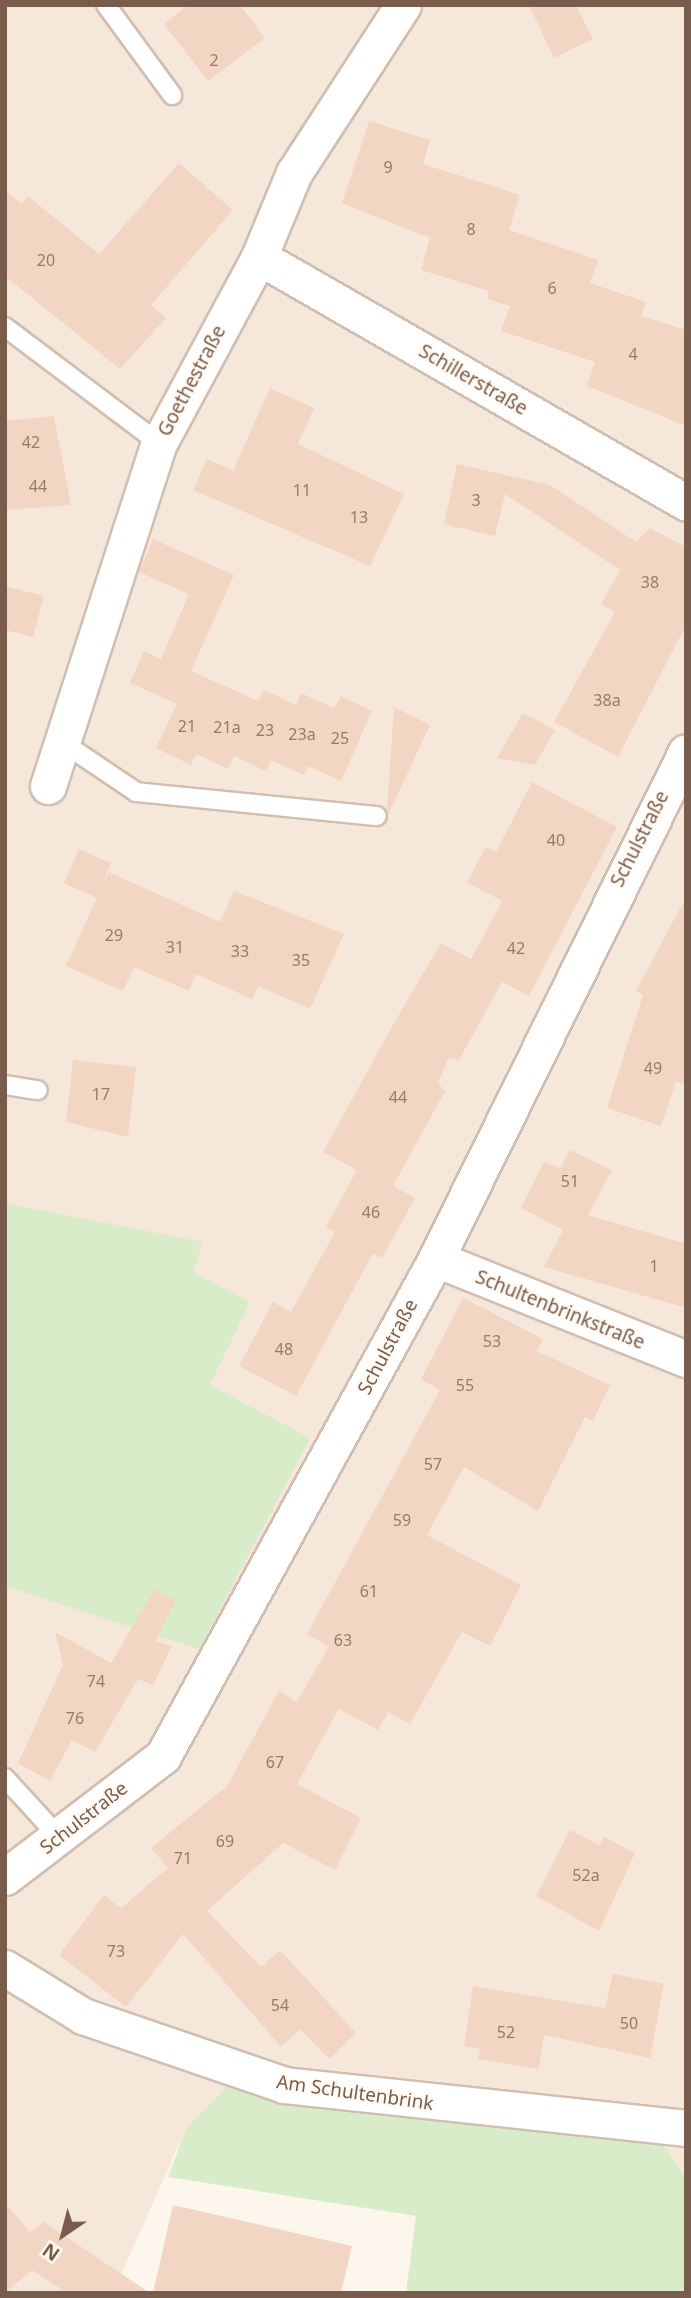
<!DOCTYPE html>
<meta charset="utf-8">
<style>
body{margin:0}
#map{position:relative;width:691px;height:2298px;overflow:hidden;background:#fdf6ec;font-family:"Noto Sans",sans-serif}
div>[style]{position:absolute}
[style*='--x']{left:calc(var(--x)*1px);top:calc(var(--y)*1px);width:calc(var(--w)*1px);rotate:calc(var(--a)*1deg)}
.residential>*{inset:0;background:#f5e8da}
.green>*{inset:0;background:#d8ecc9}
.building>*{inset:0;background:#f3d5c3}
.roads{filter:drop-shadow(2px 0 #d1beb0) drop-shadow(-2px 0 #d1beb0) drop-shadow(0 2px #d1beb0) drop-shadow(0 -2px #d1beb0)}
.service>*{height:18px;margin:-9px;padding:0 9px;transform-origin:9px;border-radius:9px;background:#fff}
.minor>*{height:35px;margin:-17.5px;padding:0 17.5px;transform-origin:17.5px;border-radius:17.5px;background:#fff}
span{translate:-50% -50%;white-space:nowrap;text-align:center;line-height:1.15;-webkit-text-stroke:5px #fffaf3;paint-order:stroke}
.number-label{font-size:16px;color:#987a6a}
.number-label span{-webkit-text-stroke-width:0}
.street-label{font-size:19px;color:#7a5c4d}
.frame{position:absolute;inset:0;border:7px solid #7a5c4d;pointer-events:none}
.north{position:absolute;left:28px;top:2200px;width:70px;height:70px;-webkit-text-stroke:5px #fffaf3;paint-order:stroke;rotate:215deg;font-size:19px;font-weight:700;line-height:28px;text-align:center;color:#7a5c4d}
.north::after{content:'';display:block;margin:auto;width:24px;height:32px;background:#7a5c4d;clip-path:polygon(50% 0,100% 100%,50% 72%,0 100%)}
</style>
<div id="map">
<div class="residential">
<i style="clip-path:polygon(5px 5px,686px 5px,686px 2178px,661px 2141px,186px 2129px,113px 2293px,5px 2293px)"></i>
</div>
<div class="green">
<i style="clip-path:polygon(5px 1203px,203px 1242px,193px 1272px,250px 1302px,210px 1385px,310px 1438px,199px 1649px,5px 1586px)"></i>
<i style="clip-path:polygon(226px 2087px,280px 2102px,661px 2141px,686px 2178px,686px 2293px,406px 2293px,416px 2216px,168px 2177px,186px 2129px)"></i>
</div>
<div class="building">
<i style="clip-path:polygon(188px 5px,240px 5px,265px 38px,208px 81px,164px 24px)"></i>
<i style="clip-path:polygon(529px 5px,576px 5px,593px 39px,554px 58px)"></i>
<i style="clip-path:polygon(369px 121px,430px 140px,423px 164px,520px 195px,509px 230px,598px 260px,590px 283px,646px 302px,641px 316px,686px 330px,686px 426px,587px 386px,595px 362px,501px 331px,510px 306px,487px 299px,489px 291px,421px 270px,430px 238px,342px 203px)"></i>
<i style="clip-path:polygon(179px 163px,233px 210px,151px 305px,166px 318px,120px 369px,5px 276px,5px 191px,22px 204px,28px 196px,99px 254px)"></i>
<i style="clip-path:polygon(270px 388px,314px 408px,298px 444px,404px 494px,370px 566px,193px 490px,207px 459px,233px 471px)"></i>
<i style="clip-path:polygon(54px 416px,71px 505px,5px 510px,5px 421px)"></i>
<i style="clip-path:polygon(457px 464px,550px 485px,636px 542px,650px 528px,686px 547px,686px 625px,618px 757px,554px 722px,615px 612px,601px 604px,620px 570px,505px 494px,495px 536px,444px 524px)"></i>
<i style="clip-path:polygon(153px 539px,234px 575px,191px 671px,258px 701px,264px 690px,296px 705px,301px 693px,334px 708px,341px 696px,372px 711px,341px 781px,308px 766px,304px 775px,271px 760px,266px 771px,234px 756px,228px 769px,196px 754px,191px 765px,156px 748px,177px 704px,130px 683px,144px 651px,161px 659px,189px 594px,139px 572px)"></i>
<i style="clip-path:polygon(5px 586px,44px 596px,33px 637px,5px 630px)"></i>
<i style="clip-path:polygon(394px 707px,430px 725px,389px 813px,387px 810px)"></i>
<i style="clip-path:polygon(523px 713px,555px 730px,535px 765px,497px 758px)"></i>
<i style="clip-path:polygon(532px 782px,617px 827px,529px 996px,502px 982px,459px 1060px,449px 1057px,438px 1083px,445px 1091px,393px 1186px,415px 1198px,382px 1258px,373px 1253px,296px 1396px,239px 1366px,273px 1302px,291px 1312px,335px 1232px,326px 1227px,357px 1170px,323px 1152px,393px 1025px,441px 943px,471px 959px,502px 901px,467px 882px,486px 847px,496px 852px)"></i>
<i style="clip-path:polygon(79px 849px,111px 863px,101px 889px,109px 872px,220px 922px,234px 891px,344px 934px,310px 1009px,258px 986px,252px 999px,196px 974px,189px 991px,134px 967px,123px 991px,66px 966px,97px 898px,64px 883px)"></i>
<i style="clip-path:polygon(686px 897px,686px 1085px,676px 1081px,661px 1126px,607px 1108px,643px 995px,636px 991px)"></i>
<i style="clip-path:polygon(73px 1060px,136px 1067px,128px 1137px,66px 1122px)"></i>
<i style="clip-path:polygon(570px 1150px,612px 1170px,588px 1215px,686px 1244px,686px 1308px,544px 1267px,563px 1230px,521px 1208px,544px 1162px,560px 1168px)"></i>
<i style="clip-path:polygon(463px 1298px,543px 1339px,537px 1351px,610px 1385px,593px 1421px,585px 1417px,538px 1511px,464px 1467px,427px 1535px,521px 1585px,490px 1646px,462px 1632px,410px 1724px,388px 1712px,378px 1730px,339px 1709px,297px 1784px,361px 1818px,335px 1870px,283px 1843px,207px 1911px,261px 1967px,280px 1950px,356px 2033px,329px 2059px,300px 2029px,281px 2047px,183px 1934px,126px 2007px,59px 1955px,104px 1895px,121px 1908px,168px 1868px,151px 1848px,227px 1786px,279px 1691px,297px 1702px,329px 1646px,307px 1634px,440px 1390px,421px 1379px)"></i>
<i style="clip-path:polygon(155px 1589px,176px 1600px,156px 1641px,172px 1646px,153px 1685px,138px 1679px,95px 1752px,72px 1740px,50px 1781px,18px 1763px,63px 1665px,55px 1632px,111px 1663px)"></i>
<i style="clip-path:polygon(570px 1830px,599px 1845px,604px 1837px,635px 1853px,599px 1931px,536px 1896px)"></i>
<i style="clip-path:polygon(613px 1974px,664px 1984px,650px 2058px,544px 2035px,539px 2069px,478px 2059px,480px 2049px,464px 2046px,473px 1986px,605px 2008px)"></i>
<i style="clip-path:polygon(5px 2203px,30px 2232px,44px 2222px,150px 2293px,67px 2293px,32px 2270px,5px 2293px)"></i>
<i style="clip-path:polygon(173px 2205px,352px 2246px,341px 2293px,153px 2293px)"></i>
</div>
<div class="roads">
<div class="service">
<i style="--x:106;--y:5;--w:112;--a:53.7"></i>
<i style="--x:5;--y:327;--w:193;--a:37"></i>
<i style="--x:62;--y:742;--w:89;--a:34"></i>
<i style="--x:136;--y:792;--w:242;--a:5.7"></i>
<i style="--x:5;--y:1085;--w:33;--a:9"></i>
<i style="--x:5;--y:1778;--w:81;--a:47.5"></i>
</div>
<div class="minor">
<i style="--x:259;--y:257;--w:493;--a:29.9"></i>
<i style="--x:48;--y:786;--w:361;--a:-72.1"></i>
<i style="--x:159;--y:443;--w:211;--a:-61.7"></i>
<i style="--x:259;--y:257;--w:91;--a:-67.4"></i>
<i style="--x:294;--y:173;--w:200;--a:-57"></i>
<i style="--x:436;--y:1259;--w:269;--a:21.8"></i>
<i style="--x:5;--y:1877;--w:199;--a:-37.4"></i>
<i style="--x:163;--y:1756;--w:567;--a:-61.22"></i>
<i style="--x:436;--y:1259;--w:565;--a:-63.75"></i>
<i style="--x:5;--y:1968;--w:92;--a:31.6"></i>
<i style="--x:83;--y:2016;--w:213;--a:18.9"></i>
<i style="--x:284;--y:2085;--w:404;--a:6.1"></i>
</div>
</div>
<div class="number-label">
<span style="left:214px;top:60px">2</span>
<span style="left:388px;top:167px">9</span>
<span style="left:471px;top:229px">8</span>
<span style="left:46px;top:260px">20</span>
<span style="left:552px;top:288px">6</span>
<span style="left:633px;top:354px">4</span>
<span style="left:31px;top:442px">42</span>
<span style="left:38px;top:486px">44</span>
<span style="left:302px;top:490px">11</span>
<span style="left:476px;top:500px">3</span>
<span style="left:359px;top:517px">13</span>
<span style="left:650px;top:582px">38</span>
<span style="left:607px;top:700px">38a</span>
<span style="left:187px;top:726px">21</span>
<span style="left:227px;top:727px">21a</span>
<span style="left:265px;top:730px">23</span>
<span style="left:302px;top:734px">23a</span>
<span style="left:340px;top:738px">25</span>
<span style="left:556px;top:840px">40</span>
<span style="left:114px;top:935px">29</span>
<span style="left:175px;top:947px">31</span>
<span style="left:516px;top:948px">42</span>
<span style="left:240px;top:951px">33</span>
<span style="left:301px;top:960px">35</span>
<span style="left:653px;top:1068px">49</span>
<span style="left:101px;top:1094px">17</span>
<span style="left:398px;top:1097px">44</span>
<span style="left:570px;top:1181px">51</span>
<span style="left:371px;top:1212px">46</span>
<span style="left:654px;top:1266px">1</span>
<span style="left:492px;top:1341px">53</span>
<span style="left:284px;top:1349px">48</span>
<span style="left:465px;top:1385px">55</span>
<span style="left:433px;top:1464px">57</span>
<span style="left:402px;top:1520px">59</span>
<span style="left:369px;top:1591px">61</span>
<span style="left:343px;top:1640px">63</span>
<span style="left:96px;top:1681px">74</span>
<span style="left:75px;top:1718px">76</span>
<span style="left:275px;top:1762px">67</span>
<span style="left:225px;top:1841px">69</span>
<span style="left:183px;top:1858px">71</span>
<span style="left:586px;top:1875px">52a</span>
<span style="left:116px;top:1951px">73</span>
<span style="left:280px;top:2005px">54</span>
<span style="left:629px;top:2023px">50</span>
<span style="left:506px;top:2032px">52</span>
</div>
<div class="street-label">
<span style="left:473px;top:380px;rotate:30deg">Schillerstraße</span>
<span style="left:192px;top:381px;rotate:-62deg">Goethestraße</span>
<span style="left:640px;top:839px;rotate:-63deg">Schulstraße</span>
<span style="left:560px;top:1310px;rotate:22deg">Schultenbrinkstraße</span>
<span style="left:388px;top:1347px;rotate:-62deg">Schulstraße</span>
<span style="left:84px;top:1818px;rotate:-38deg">Schulstraße</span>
<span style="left:355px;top:2093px;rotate:8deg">Am Schultenbrink</span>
</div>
<div class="frame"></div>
<div class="north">N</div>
</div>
